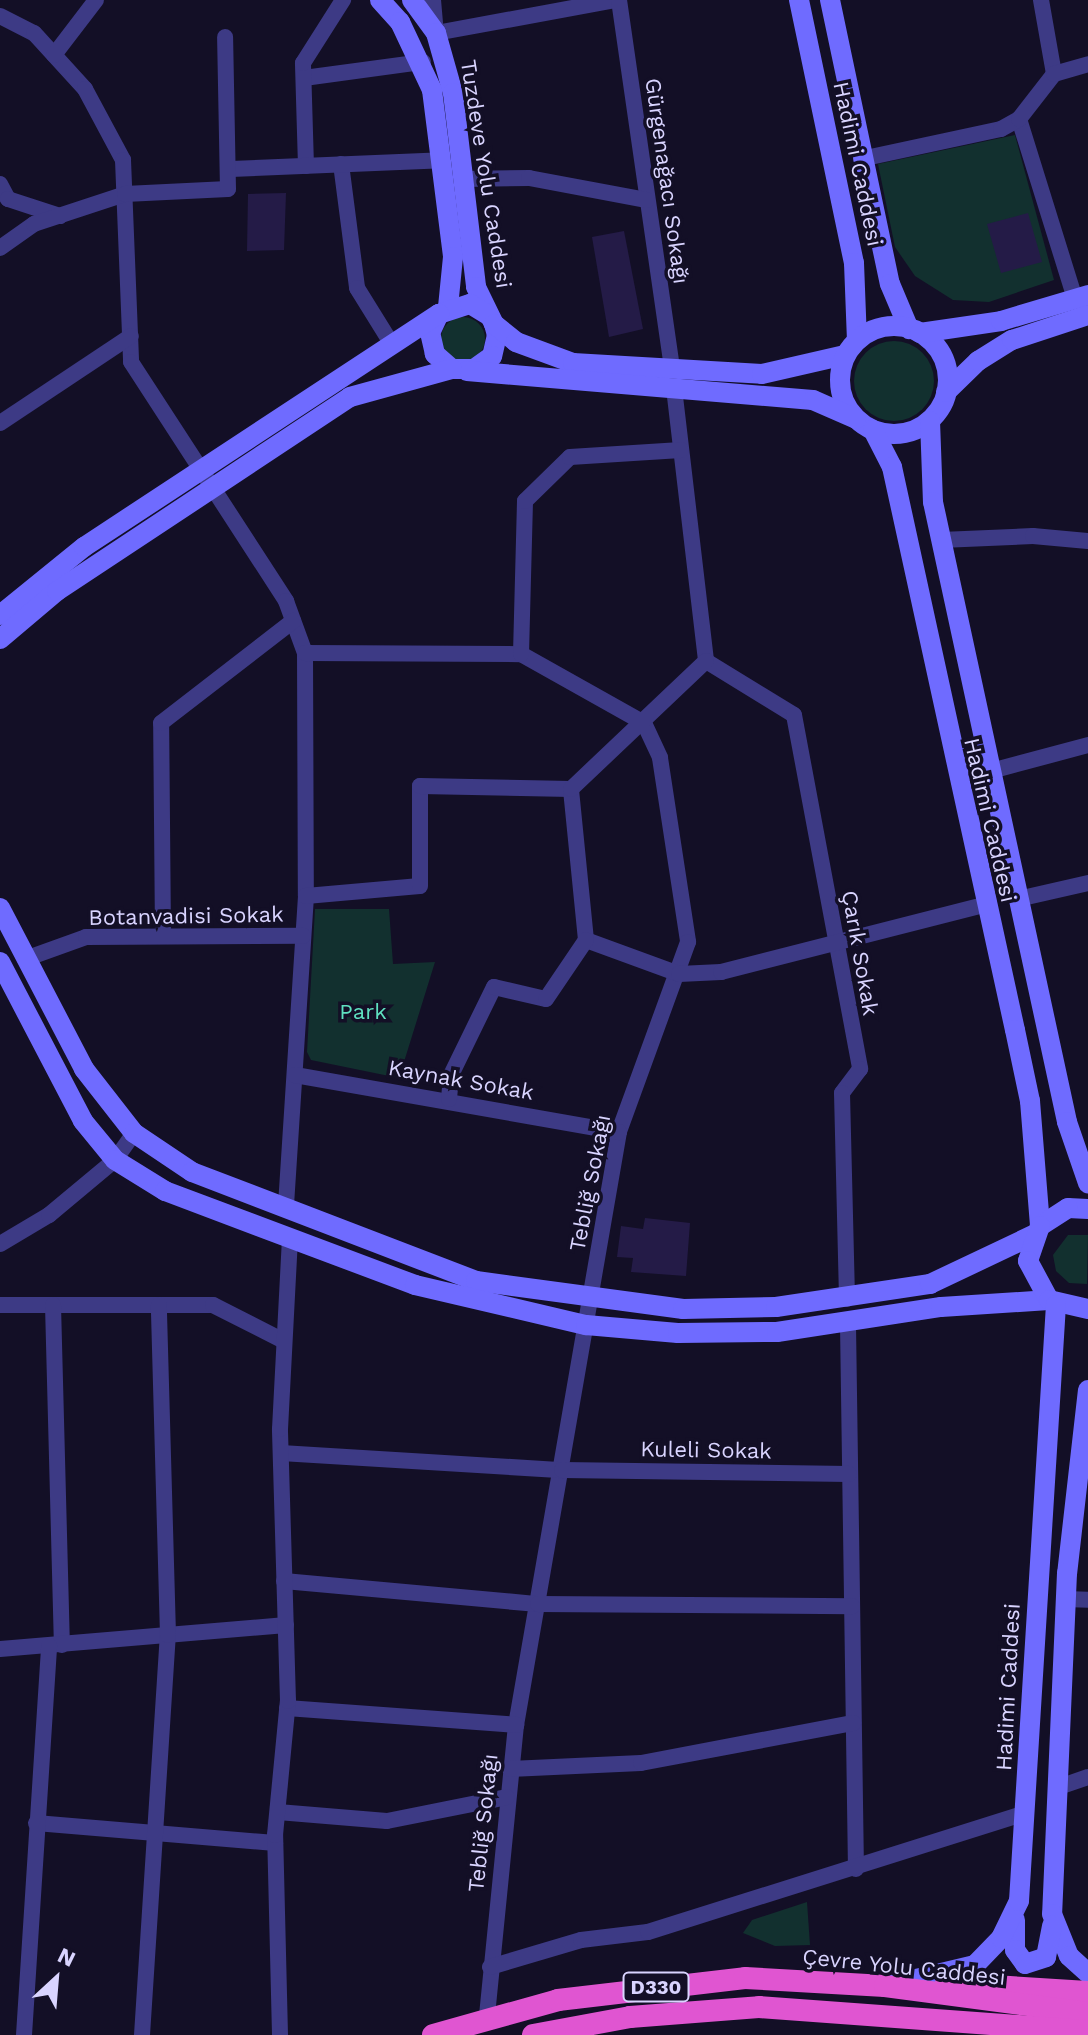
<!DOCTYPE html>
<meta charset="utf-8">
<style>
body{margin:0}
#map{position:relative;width:1088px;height:2035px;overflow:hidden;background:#130f26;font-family:"Work Sans",sans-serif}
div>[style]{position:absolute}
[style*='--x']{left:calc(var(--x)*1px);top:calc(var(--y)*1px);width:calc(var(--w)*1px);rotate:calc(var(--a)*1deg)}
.green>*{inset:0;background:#12302f}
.round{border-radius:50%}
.building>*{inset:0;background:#241b47}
.minor>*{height:16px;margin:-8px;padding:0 8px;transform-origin:8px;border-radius:8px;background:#3d3a85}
.secondary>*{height:20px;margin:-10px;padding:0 10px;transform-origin:10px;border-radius:10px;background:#6f6bff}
.secondary>.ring{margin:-10px;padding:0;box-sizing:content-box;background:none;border:20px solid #6f6bff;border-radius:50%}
.trunk>*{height:22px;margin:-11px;padding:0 11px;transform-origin:11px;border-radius:11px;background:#e055d1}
span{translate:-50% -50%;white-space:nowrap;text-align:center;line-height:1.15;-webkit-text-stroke:7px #130f26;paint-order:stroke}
.shield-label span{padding:2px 6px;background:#130f26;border:2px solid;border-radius:6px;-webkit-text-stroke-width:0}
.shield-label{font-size:20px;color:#d9d4ff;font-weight:700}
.street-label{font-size:22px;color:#d9d4ff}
.park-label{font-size:22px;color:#5fe0c0}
.north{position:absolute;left:16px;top:1939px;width:80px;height:80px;-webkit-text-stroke:6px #130f26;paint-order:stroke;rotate:26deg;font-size:22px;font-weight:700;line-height:32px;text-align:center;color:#d9d4ff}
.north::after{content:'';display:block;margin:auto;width:28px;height:36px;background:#d9d4ff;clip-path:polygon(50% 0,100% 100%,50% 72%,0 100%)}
</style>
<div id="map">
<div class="green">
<i style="clip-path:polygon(1015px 135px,1054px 280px,989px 302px,953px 300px,915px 276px,895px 247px,878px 164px)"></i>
<i class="round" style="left:441px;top:317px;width:44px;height:44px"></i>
<i class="round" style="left:854px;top:341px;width:80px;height:80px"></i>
<i style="clip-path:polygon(315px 909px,389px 909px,393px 964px,435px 962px,399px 1078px,311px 1060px,307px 1052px)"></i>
<i style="clip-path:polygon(1068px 1235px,1088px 1235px,1087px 1284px,1069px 1283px,1056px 1271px,1053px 1255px)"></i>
<i style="clip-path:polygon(807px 1902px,810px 1945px,775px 1946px,743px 1933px,752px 1920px)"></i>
</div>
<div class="building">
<i style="clip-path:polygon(286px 193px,284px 250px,247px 251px,248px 194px)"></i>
<i style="clip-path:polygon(1028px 213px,1042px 262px,1001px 273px,987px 224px)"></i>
<i style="clip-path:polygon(624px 231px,643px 329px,609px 337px,592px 237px)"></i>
<i style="clip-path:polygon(645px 1218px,690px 1223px,686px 1276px,631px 1272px,633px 1258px,617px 1257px,621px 1226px,643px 1229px)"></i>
</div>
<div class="minor">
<i style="--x:433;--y:0;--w:33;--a:85"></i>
<i style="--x:436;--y:33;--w:183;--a:-10.4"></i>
<i style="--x:619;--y:0;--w:372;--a:81.8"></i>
<i style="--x:1041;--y:0;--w:75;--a:80"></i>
<i style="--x:0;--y:16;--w:38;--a:27"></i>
<i style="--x:34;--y:33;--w:76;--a:47.7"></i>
<i style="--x:85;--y:89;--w:81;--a:61.8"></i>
<i style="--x:123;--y:160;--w:202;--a:87.7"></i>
<i style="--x:131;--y:362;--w:285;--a:57"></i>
<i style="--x:286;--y:601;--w:55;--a:69.9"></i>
<i style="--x:305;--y:653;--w:243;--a:89.8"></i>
<i style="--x:306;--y:896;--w:313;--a:93.7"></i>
<i style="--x:54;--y:55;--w:69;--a:-52.6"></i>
<i style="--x:304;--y:78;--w:120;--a:-7.7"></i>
<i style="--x:1019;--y:119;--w:189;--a:72.7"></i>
<i style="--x:861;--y:159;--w:143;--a:-12.1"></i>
<i style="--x:1001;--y:129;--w:21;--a:-29"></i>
<i style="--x:1019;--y:119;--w:57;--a:-52.1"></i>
<i style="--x:1054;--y:74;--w:35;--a:-16"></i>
<i style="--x:341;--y:164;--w:125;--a:82.6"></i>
<i style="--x:357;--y:288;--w:68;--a:58.2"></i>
<i style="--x:306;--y:166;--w:103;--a:-91.7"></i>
<i style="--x:303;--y:63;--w:75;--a:-57.6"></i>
<i style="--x:231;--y:169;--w:211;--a:-2.4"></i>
<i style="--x:463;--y:179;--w:66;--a:-0.9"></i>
<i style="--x:529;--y:178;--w:120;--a:10.6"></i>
<i style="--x:0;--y:184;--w:17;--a:62"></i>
<i style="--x:8;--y:199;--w:55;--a:18.1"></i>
<i style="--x:0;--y:248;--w:42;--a:-35.2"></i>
<i style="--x:34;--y:224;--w:96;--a:-18.2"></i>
<i style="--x:125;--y:194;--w:103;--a:-2.8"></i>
<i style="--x:228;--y:189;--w:152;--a:-91.1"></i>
<i style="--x:674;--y:388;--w:275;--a:83.3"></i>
<i style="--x:0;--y:423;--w:157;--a:-33.6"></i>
<i style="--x:941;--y:540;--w:92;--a:-2.5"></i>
<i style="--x:1033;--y:536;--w:55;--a:5.2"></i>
<i style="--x:305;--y:653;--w:216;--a:0.3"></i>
<i style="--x:521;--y:654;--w:141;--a:29.3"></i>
<i style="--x:644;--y:723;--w:38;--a:65"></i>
<i style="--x:660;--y:758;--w:186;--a:81.3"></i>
<i style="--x:688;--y:942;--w:202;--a:110"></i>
<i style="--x:619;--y:1132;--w:602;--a:99.85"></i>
<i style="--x:516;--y:1725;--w:292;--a:95.7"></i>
<i style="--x:521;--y:654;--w:153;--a:-88.5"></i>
<i style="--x:525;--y:501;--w:63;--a:-44.4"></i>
<i style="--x:570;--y:457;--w:111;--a:-3.6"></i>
<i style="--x:706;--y:661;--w:103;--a:31.5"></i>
<i style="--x:794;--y:715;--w:360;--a:79.4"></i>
<i style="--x:860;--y:1069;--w:30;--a:127"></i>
<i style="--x:842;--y:1093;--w:206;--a:88.6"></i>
<i style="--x:991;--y:771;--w:100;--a:-15"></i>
<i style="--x:306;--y:896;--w:114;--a:-5"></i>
<i style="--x:420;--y:886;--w:100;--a:-90"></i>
<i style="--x:420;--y:786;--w:151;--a:1.1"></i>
<i style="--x:1018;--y:899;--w:72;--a:-12.9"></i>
<i style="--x:163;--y:936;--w:213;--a:-90.5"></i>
<i style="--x:161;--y:723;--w:167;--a:-37.7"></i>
<i style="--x:586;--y:940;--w:99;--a:20.1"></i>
<i style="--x:679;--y:974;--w:42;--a:-2.7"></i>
<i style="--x:721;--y:972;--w:271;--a:-14.3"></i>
<i style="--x:586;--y:940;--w:152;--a:-95.7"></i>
<i style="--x:571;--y:789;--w:186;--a:-43.5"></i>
<i style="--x:25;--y:959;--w:65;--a:-19.8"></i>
<i style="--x:86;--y:937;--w:217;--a:-0.3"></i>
<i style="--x:295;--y:1075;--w:329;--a:10"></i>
<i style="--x:449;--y:1099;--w:24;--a:-85"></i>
<i style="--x:451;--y:1075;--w:98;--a:-64"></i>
<i style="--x:494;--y:987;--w:53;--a:13"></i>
<i style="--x:546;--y:999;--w:71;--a:-55.9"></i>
<i style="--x:0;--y:1244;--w:57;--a:-30.6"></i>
<i style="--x:49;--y:1215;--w:86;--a:-39.8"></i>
<i style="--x:115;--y:1160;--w:33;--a:-55"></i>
<i style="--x:0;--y:1305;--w:213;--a:0"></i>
<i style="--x:213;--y:1305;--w:77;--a:26.9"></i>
<i style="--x:53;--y:1305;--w:340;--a:88.5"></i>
<i style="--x:848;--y:1325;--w:544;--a:89.16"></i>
<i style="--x:281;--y:1453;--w:282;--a:3.5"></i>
<i style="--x:562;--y:1470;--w:287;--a:0.8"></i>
<i style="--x:284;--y:1581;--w:255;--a:5.2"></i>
<i style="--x:538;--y:1604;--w:314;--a:0.4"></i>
<i style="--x:1065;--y:1599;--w:23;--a:2"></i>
<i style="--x:0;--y:1649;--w:287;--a:-4.8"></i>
<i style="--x:287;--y:1708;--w:230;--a:4.2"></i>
<i style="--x:510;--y:1769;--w:131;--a:-2.6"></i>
<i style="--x:641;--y:1763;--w:216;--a:-10.7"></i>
<i style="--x:1059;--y:1787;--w:31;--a:-19"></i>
<i style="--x:278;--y:1812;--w:109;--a:4.7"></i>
<i style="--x:387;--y:1821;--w:122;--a:-11.3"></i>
<i style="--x:36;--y:1823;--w:240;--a:4.8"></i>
<i style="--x:490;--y:1967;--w:95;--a:-16.5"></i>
<i style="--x:581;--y:1940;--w:67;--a:-6.8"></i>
<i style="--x:648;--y:1932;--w:395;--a:-17.5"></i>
<i style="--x:24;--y:2035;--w:390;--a:-86.3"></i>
<i style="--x:142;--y:2035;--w:401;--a:-86.3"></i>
<i style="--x:168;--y:1635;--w:330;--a:-91.6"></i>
<i style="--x:280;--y:2035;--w:200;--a:-91.4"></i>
<i style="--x:275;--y:1835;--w:135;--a:-84.5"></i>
<i style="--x:288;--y:1701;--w:272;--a:-91.7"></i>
<i style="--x:280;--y:1429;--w:191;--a:-87"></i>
</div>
<div class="secondary">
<i style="--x:380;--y:0;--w:30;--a:48"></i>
<i style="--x:400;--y:22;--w:75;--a:64.8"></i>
<i style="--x:432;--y:90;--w:168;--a:82.8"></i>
<i style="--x:453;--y:257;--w:50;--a:95.7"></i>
<i style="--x:412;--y:0;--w:41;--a:54"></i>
<i style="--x:436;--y:33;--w:62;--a:74.2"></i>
<i style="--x:453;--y:93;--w:195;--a:83.2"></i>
<i style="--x:476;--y:287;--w:41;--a:64.1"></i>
<i style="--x:494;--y:324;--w:11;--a:75"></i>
<i style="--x:497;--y:335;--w:22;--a:103"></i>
<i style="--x:492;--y:356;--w:22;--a:144"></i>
<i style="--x:474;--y:369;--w:22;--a:180"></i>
<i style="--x:452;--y:369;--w:23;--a:-139"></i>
<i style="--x:435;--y:354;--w:22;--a:-103"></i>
<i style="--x:430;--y:333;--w:21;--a:-65"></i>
<i style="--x:439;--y:314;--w:33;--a:-18"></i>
<i style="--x:470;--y:304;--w:21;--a:31"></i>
<i style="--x:799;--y:0;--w:269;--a:78.2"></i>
<i style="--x:854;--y:263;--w:77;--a:87.8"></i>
<i style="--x:830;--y:0;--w:290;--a:78.1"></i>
<i style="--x:890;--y:284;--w:49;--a:67.1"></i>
<i style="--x:494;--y:324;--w:28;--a:39"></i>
<i style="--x:516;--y:342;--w:61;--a:20.2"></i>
<i style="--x:573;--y:363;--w:189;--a:3.3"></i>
<i style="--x:762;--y:374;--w:85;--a:-12.9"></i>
<i class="ring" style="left:840px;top:326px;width:88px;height:88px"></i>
<i style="--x:920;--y:333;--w:82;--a:-8.4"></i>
<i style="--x:1001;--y:321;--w:91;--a:-16.6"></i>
<i style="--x:467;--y:371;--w:347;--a:4.8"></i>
<i style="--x:813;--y:400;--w:47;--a:23.8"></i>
<i style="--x:946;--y:392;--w:45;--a:-44.1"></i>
<i style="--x:978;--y:361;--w:40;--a:-32"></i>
<i style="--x:1012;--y:340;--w:80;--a:-18.2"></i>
<i style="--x:930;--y:421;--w:81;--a:87.9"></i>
<i style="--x:933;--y:502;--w:634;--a:77.8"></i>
<i style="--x:1067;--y:1122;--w:65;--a:71"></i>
<i style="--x:873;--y:430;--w:42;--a:62.8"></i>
<i style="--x:892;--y:467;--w:576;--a:77.68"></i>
<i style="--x:1015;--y:1030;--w:73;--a:78.1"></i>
<i style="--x:1030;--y:1101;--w:125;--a:85.4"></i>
<i style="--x:0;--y:615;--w:108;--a:-39"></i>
<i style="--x:84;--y:547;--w:425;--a:-33.3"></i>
<i style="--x:0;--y:639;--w:75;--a:-40.1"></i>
<i style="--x:57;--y:591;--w:351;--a:-33.5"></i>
<i style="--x:350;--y:397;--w:106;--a:-15.4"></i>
<i style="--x:0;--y:908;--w:182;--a:62.4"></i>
<i style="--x:84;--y:1069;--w:81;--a:52"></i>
<i style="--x:134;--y:1133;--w:70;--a:33.9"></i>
<i style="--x:192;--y:1172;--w:304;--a:21"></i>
<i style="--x:476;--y:1281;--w:209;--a:7.7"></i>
<i style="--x:683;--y:1309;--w:93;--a:-1.2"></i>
<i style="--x:776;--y:1307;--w:156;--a:-8.5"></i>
<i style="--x:930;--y:1284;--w:114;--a:-25.4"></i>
<i style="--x:0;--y:962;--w:179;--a:62.4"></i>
<i style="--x:83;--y:1121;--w:50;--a:50.6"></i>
<i style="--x:115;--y:1160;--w:59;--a:31.8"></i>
<i style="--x:165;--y:1191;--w:267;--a:20.6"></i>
<i style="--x:415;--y:1285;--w:176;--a:13.2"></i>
<i style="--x:586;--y:1325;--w:92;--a:5"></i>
<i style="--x:678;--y:1333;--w:99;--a:-0.6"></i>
<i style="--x:777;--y:1332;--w:166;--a:-8.7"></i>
<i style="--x:941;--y:1307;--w:108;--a:-3.7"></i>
<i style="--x:1088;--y:1209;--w:20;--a:-177"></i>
<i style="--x:1068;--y:1208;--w:33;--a:147"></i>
<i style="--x:1040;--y:1226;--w:37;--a:109"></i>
<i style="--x:1028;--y:1261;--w:44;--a:61.7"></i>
<i style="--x:1049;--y:1300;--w:40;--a:13"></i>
<i style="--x:1088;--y:1390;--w:184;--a:96.5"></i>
<i style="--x:1067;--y:1573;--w:341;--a:92.5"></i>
<i style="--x:1052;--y:1914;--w:45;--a:68"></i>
<i style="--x:1069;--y:1956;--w:25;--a:42"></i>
<i style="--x:1015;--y:1920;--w:30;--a:90"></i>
<i style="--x:1015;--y:1950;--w:17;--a:54"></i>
<i style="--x:1025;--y:1964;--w:22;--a:-18"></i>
<i style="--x:1046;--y:1957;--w:32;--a:-79"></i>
<i style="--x:895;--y:1984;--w:82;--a:-13.4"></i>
<i style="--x:975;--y:1965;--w:37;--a:-46"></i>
<i style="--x:1001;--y:1938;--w:41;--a:-64.1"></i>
<i style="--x:1019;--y:1901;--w:597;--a:-86.45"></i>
</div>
<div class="trunk">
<i style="--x:946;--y:1983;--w:142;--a:3.6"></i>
<i style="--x:433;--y:2035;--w:130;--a:-15.6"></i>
<i style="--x:558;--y:2000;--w:188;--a:-6.7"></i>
<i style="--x:745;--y:1978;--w:140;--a:3.3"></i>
<i style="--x:885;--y:1986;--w:205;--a:7.6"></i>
<i style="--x:533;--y:2035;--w:99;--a:-10.5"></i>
<i style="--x:630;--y:2017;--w:129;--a:-4.4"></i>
<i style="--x:759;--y:2007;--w:330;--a:4.2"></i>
</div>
<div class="shield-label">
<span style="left:656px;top:1987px">D330</span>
</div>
<div class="street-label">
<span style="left:858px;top:164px;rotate:78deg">Hadimi Caddesi</span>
<span style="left:486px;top:174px;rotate:81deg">Tuzdeve Yolu Caddesi</span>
<span style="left:667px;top:181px;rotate:82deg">Gürgenağacı Sokağı</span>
<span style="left:990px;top:820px;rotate:77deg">Hadimi Caddesi</span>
<span style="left:186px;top:916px;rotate:-1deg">Botanvadisi Sokak</span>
<span style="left:860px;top:953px;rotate:80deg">Çarık Sokak</span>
<span style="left:461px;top:1080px;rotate:10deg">Kaynak Sokak</span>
<span style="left:590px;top:1183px;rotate:-79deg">Tebliğ Sokağı</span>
<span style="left:706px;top:1450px;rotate:1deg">Kuleli Sokak</span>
<span style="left:1008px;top:1687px;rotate:-87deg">Hadimi Caddesi</span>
<span style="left:483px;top:1823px;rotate:-84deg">Tebliğ Sokağı</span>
<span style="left:904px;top:1967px;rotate:6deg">Çevre Yolu Caddesi</span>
</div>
<div class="park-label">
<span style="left:363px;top:1012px">Park</span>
</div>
<div class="north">N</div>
</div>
